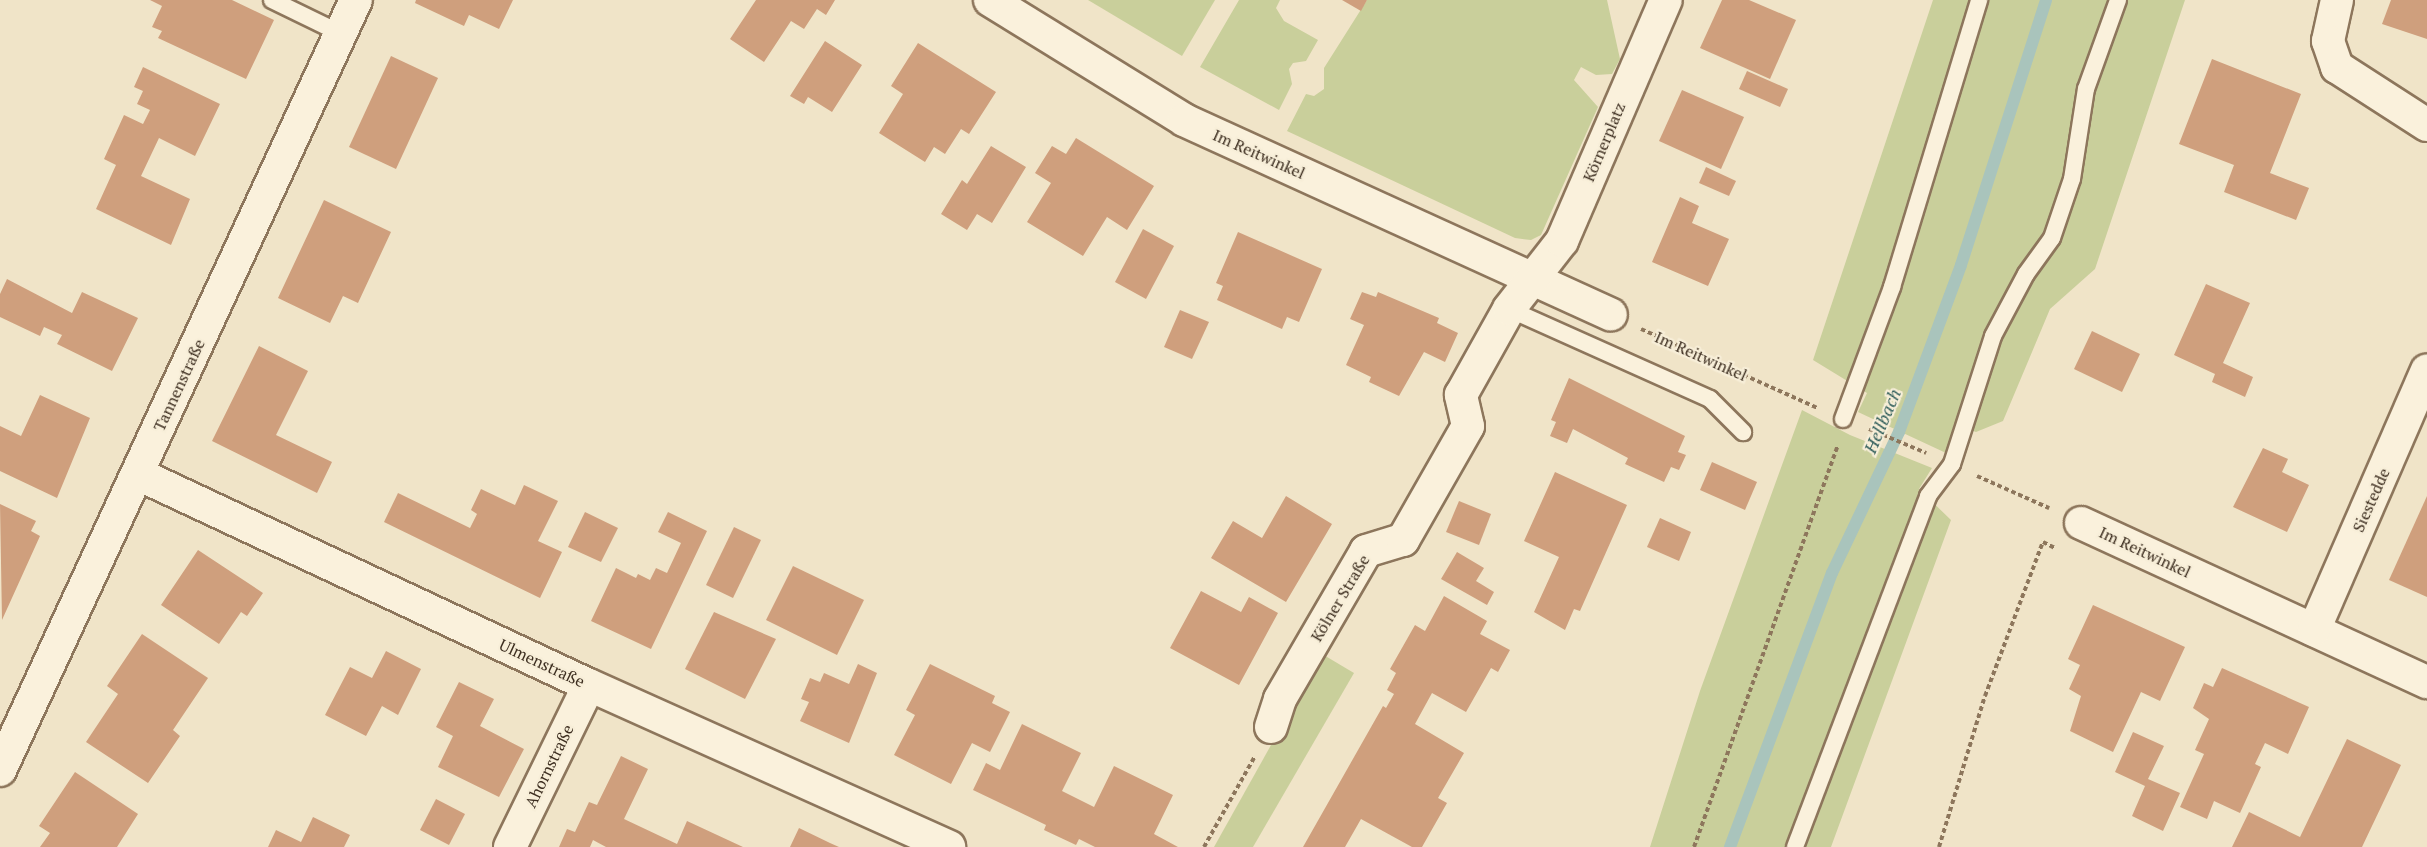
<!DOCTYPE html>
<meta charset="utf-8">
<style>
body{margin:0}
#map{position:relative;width:2427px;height:847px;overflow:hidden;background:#f0e4c8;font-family:"PT Serif",serif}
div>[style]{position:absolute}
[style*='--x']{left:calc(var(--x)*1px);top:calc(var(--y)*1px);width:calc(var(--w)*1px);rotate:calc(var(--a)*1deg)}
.green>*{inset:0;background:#c9cf9b}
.stream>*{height:12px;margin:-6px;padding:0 6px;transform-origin:6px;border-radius:6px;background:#a9c4bc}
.building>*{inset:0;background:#cf9f7d}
.path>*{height:4px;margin-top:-2px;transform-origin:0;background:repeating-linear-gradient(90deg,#8d765c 0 4.5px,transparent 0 7.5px)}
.roads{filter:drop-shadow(2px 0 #8d765c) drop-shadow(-2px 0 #8d765c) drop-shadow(0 2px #8d765c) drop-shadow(0 -2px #8d765c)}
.lane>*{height:16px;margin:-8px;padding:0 8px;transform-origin:8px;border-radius:8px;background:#faf1dc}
.street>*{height:32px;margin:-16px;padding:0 16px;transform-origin:16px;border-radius:16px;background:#faf1dc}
span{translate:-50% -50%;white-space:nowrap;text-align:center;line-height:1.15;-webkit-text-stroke:4.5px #f7eed8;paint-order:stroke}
.street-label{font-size:16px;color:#3d2e20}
.water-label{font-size:18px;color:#2f5d5a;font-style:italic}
</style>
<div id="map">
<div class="green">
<i style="clip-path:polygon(1088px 0,1215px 0,1182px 56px)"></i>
<i style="clip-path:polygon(1239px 0,1280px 0,1276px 8px,1284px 21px,1318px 40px,1306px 61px,1293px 63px,1289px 69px,1292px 84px,1279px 110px,1200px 67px)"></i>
<i style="clip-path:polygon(1367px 0,1607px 0,1620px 59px,1612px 74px,1596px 75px,1581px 67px,1574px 80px,1598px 107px,1541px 235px,1531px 240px,1515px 238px,1287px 131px,1306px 94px,1314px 96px,1324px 89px,1324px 68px)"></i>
<i style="clip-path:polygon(1933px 0,2185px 0,2095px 269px,2050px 309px,2003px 421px,1976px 432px,1954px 424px,1946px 453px,1858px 412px,1867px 393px,1813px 360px)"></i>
<i style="clip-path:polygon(1802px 410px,1850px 435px,1932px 468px,1919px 489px,1951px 520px,1831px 847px,1650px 847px,1700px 691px)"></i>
<i style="clip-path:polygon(1322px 654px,1354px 673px,1253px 847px,1214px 847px)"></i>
</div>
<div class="stream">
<i style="--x:1730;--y:847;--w:292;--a:-69.6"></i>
<i style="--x:1832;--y:573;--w:156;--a:-64.6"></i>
<i style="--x:1899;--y:432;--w:178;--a:-69.6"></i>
<i style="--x:1961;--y:265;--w:278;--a:-72.2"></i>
</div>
<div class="building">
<i style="clip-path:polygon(150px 0,232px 0,274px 20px,246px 79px,158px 38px,162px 31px,152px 27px,162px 6px)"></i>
<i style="clip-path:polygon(416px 0,513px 0,499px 29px,469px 15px,464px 26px,415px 3px)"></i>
<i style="clip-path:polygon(756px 0,835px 0,826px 15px,817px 9px,804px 29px,791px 21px,764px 62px,730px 39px)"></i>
<i style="clip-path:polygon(1342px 0,1367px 0,1361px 11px)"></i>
<i style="clip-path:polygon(1722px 0,1749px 0,1796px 20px,1770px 79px,1700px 48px)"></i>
<i style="clip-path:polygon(2391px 0,2427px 0,2427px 39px,2382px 24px)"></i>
<i style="clip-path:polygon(825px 41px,862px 65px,832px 112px,808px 97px,804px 104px,790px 96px)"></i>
<i style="clip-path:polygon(918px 43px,996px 92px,969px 134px,961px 129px,945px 154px,934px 147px,925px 162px,879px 133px,903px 94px,891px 86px)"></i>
<i style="clip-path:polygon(391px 56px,438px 78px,396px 169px,349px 147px)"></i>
<i style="clip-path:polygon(2212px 59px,2301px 94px,2270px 173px,2309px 188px,2296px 220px,2224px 192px,2234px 165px,2179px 144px)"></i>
<i style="clip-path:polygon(143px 67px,220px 104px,195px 156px,159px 138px,141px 176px,190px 199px,171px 245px,96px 209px,116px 165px,104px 159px,124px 115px,143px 124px,150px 110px,137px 104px,143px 91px,134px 87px)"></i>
<i style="clip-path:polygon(1747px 71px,1788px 89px,1780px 107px,1739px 89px)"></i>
<i style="clip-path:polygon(1682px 90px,1744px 117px,1721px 169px,1659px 141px)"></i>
<i style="clip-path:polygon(1076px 138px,1154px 186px,1127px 230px,1107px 217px,1083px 256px,1027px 222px,1051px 183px,1035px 173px,1052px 146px,1066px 154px)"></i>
<i style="clip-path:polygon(991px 146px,1026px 167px,992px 223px,977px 214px,967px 230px,941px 214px,962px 180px,967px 184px)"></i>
<i style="clip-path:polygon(1706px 167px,1736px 181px,1729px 196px,1699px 183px)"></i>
<i style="clip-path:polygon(1680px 197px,1699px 206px,1692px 223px,1729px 239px,1708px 286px,1652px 262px)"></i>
<i style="clip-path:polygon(324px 200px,391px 232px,358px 303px,343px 296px,330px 323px,278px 298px)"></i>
<i style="clip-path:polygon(1143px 229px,1174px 246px,1146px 299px,1115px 282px)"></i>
<i style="clip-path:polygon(1238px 232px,1322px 269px,1299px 322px,1287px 317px,1282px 329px,1217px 300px,1223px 286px,1216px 283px)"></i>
<i style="clip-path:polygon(7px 279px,72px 313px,82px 292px,138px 318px,112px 371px,57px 344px,62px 335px,44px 327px,40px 336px,0 317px,0 294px)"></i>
<i style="clip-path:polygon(2206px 284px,2250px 303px,2223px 363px,2253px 377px,2245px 397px,2212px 382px,2215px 374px,2174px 355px)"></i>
<i style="clip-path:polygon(1362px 292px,1376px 297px,1378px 292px,1439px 318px,1437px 323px,1458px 333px,1445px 362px,1424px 352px,1399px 396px,1369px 382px,1371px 377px,1346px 365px,1364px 325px,1350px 319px)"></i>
<i style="clip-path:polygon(1180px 310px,1209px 322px,1192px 359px,1164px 347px)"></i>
<i style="clip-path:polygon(2092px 331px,2140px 354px,2122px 392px,2074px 369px)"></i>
<i style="clip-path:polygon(259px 346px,308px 371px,276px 435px,332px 462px,317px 493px,212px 441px)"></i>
<i style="clip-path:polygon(1569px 378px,1685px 436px,1678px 452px,1686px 455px,1679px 470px,1671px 467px,1664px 482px,1625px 464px,1628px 458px,1573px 429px,1567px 443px,1550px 436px,1556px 422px,1551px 420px)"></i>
<i style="clip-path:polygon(40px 395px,90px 418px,57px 498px,0 471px,0 426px,21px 436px)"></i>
<i style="clip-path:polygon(2263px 448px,2288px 459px,2282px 472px,2309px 485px,2287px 532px,2233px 507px)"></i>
<i style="clip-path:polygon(1712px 462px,1757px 482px,1745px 510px,1700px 490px)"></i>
<i style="clip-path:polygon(1555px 472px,1627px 505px,1580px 611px,1574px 609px,1565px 630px,1534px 612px,1559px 557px,1524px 541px)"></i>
<i style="clip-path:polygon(524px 485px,558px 501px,538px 541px,562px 552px,540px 598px,384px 522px,398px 493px,470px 528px,477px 514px,471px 510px,481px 489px,515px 505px)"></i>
<i style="clip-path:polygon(1286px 496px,1332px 524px,1286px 602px,1211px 558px,1233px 521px,1262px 538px)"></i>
<i style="clip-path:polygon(2427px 496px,2427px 597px,2389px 580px)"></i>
<i style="clip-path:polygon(1459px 501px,1491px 514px,1479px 545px,1446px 532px)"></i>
<i style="clip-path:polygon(0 504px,36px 521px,31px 531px,40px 536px,2px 620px)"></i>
<i style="clip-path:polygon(585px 512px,618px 528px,601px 562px,568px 547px)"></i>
<i style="clip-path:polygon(668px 512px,707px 531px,651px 649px,591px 621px,616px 568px,636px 578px,638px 574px,650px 580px,656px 568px,667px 573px,681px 543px,658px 532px)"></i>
<i style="clip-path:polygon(1660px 518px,1691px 532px,1679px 561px,1647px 547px)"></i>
<i style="clip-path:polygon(734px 527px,761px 540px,733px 598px,706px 585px)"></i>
<i style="clip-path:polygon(198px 550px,263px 593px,247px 616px,241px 612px,219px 644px,161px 605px)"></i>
<i style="clip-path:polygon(1457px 552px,1484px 568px,1476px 581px,1494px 592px,1487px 605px,1441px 579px)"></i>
<i style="clip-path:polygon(793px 566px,864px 600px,837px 655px,766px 620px)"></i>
<i style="clip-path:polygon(1201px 591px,1241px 612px,1249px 597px,1278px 613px,1239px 685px,1170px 648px)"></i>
<i style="clip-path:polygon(1444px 596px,1487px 621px,1480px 634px,1510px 650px,1498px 672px,1491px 668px,1466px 712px,1432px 693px,1415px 724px,1464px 753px,1438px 798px,1447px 803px,1422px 847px,1412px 847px,1361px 819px,1345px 847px,1303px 847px,1383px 706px,1386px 708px,1394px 694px,1387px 690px,1396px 673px,1390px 669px,1415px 625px,1425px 631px)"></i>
<i style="clip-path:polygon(2093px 605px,2185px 647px,2160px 701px,2141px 692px,2113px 752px,2070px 731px,2081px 696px,2069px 689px,2080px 665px,2068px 659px)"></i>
<i style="clip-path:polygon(714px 612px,776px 639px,745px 699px,685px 669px)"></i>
<i style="clip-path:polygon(142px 634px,208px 678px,173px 730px,180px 736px,148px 783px,86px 742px,118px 694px,107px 686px)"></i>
<i style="clip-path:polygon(386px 651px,421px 669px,398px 715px,382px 706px,366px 736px,325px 715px,350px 667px,372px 678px)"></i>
<i style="clip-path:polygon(858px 664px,877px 673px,849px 743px,800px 721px,809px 702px,801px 699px,810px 678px,820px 682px,824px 673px,849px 684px)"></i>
<i style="clip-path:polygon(930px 664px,995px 696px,992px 703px,1010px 712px,990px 752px,972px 743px,951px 784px,894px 755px,915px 715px,906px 710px)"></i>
<i style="clip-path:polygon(2222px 668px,2309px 707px,2288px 754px,2265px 743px,2255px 764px,2261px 767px,2240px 813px,2214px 801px,2207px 819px,2180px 807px,2204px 754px,2195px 750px,2209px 719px,2193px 708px,2204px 683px,2213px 687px)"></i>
<i style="clip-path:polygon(459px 682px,494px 699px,480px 726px,524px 749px,499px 797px,438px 767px,453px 736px,436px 727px)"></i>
<i style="clip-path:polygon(1022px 724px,1081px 753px,1062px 791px,1094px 807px,1114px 766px,1173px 795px,1154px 834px,1178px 847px,1095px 847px,1079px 839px,1076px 845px,1044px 830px,1046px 825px,973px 790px,986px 763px,1000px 770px)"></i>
<i style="clip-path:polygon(2133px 732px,2164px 746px,2148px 779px,2180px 793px,2163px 831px,2132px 816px,2145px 786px,2115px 772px)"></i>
<i style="clip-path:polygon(2347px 739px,2401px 765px,2362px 847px,2232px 847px,2249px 812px,2300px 837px)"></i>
<i style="clip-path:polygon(621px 756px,648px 769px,624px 819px,677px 844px,687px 821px,743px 847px,606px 847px,593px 840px,590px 847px,559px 847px,567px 829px,575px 832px,589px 802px,597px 805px)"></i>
<i style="clip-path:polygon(75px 772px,138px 814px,117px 847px,40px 847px,50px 833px,39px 826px)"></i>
<i style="clip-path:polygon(436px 799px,465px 814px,449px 845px,420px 830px)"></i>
<i style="clip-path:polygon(313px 817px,350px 835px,344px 847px,268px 847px,276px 830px,301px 842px)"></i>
<i style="clip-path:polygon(799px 828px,830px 843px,839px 847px,790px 847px)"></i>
</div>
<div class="path">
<i style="--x:1641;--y:329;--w:194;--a:24.1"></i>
<i style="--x:1869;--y:429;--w:62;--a:22.8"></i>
<i style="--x:1977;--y:476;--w:79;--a:24"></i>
<i style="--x:1204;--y:847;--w:104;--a:-60.7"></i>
<i style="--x:1694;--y:847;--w:425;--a:-70.3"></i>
<i style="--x:1939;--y:847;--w:158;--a:-73.1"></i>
<i style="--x:1985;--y:696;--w:165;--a:-69.4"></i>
<i style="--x:2043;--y:542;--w:13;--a:27"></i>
</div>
<div class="roads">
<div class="lane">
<i style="--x:272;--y:0;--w:76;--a:25.9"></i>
<i style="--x:1509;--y:309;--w:220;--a:24.1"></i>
<i style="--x:1710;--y:399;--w:47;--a:45"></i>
<i style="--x:1843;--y:419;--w:141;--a:-69.6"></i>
<i style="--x:1892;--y:287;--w:300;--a:-73.1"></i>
<i style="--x:1795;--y:847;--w:375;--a:-69.2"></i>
<i style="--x:1928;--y:496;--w:40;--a:-53"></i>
<i style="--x:1952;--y:464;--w:134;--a:-72.2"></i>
<i style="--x:1993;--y:336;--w:70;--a:-62"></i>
<i style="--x:2026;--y:274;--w:44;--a:-54.2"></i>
<i style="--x:2052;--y:238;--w:62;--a:-71.3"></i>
<i style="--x:2072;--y:179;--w:91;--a:-81.2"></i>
<i style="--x:2086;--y:89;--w:95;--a:-70.2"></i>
</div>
<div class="street">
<i style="--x:990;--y:0;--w:228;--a:31.7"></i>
<i style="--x:1184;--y:120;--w:469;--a:24.5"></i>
<i style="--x:2337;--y:0;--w:42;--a:102.4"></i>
<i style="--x:2328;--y:41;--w:28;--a:71"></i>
<i style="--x:2337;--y:67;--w:107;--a:32.8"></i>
<i style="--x:138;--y:474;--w:498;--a:25.1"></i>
<i style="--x:589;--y:685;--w:395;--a:24.2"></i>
<i style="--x:2081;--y:523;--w:381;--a:24.7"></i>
<i style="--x:2314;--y:630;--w:283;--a:-66.5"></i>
<i style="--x:1271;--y:727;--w:29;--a:-72"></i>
<i style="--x:1280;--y:699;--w:171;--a:-59.8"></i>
<i style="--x:1366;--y:551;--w:39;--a:-17"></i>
<i style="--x:1403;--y:540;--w:131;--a:-60.3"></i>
<i style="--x:1468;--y:426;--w:32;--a:-103"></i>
<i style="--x:1461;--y:395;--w:98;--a:-60.8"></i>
<i style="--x:1509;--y:309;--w:86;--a:-52.1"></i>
<i style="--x:1562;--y:241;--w:262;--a:-66.7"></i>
<i style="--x:0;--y:770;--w:848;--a:-65.19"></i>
<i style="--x:510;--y:847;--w:180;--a:-64"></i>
</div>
</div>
<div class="street-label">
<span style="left:1604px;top:142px;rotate:-67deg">Körnerplatz</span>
<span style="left:1259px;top:154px;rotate:24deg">Im Reitwinkel</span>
<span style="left:1701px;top:356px;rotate:24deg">Im Reitwinkel</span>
<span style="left:179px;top:385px;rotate:-65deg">Tannenstraße</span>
<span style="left:2371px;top:500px;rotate:-66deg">Siestedde</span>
<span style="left:2145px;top:552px;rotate:25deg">Im Reitwinkel</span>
<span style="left:1340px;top:598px;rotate:-59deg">Kölner Straße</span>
<span style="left:542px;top:663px;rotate:25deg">Ulmenstraße</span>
<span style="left:549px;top:766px;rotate:-64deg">Ahornstraße</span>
</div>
<div class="water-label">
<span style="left:1882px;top:421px;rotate:-67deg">Hellbach</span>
</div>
</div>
